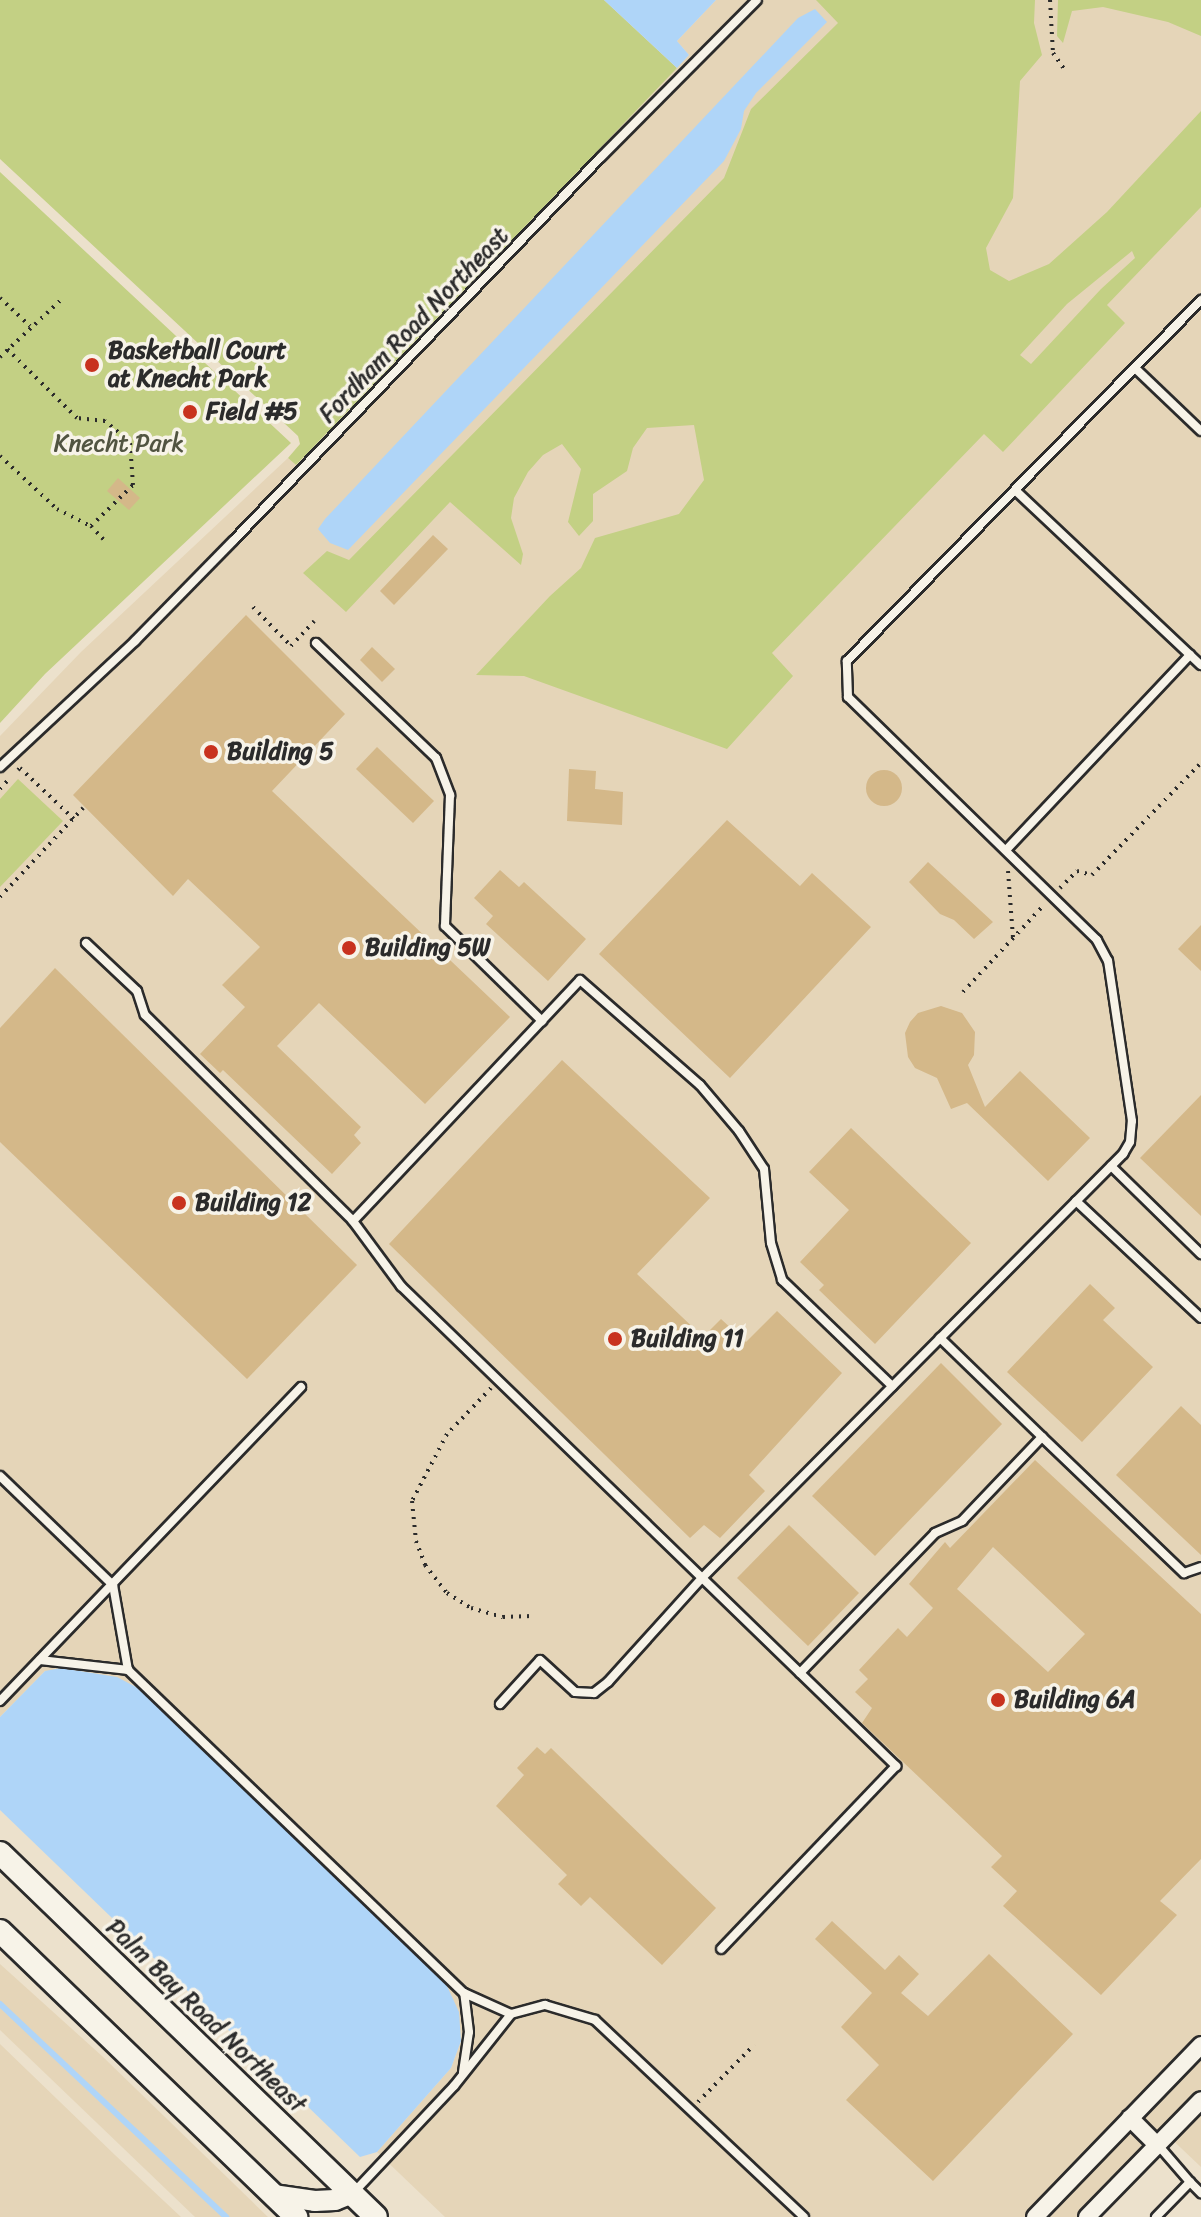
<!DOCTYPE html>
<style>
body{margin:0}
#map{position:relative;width:1201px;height:2217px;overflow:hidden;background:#ece1cc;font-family:Sriracha,sans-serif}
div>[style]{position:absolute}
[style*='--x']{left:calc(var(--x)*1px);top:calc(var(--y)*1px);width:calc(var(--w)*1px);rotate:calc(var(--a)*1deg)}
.built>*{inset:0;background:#e5d5b8}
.green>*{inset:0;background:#c3d084}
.water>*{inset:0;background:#afd5f8}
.stream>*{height:6px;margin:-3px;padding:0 3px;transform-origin:3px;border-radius:3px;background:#afd5f8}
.building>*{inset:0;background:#d4b889}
.round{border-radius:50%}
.path>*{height:4px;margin-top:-2px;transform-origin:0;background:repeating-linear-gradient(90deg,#2b2b2b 0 2px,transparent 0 8px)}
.roads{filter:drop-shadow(2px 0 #2b2b2b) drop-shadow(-2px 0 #2b2b2b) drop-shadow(0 2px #2b2b2b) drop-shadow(0 -2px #2b2b2b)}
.service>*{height:8px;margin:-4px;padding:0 4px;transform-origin:4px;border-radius:4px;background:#f7f3e8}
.minor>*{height:16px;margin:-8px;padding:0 8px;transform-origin:8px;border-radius:8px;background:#f7f3e8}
.tertiary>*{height:20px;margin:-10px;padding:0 10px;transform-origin:10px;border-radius:10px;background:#f7f3e8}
.secondary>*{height:22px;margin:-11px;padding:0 11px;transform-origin:11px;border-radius:11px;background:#f7f3e8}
.dots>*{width:22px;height:22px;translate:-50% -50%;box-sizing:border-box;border:4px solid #f7f3e8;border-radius:50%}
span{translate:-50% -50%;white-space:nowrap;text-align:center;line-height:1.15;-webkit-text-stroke:7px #f7f3e8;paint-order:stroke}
.street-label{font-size:24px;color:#2b2b2b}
.poi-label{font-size:24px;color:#2b2b2b;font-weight:700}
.left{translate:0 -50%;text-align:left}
.park-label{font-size:24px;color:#515441}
</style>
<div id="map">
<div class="built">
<i style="clip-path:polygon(716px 0,1201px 0,1201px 2167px,1162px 2130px,1078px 2217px,445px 2217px,377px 2152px,451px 2068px,461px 2041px,45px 1671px,0 1717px,0 736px,81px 652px,288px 458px,296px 465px,689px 55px,677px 41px)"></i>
<i style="clip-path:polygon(0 1964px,102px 2056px,268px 2217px,195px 2217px,0 2030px)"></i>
<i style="clip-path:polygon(0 2044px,115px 2155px,181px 2217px,0 2217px)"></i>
</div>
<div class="green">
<i style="clip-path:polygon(0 0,604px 0,677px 68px,296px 465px,288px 458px,300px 444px,298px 436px,0 159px)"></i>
<i style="clip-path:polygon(evenodd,816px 0,1035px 0,1034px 23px,1042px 55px,1020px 81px,1013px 198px,986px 248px,990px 270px,1009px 281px,1049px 264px,1107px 212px,1201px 111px,1201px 207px,1107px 305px,1125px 323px,1003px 452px,984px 434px,772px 653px,793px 676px,727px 749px,524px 676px,476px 675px,550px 596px,581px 568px,595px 538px,679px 514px,704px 480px,694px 425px,647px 428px,633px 448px,627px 471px,593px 494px,593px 521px,579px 536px,568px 522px,581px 469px,562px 444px,543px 455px,528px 472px,514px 498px,511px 518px,523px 554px,521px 565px,450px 502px,346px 612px,303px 573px,327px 551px,349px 560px,724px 178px,751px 109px,838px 23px,816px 0,1132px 251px,1135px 258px,1101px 289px,1031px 364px,1020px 355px,1067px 304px,1132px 251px)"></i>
<i style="clip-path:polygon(1058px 0,1201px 0,1201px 36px,1168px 22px,1103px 7px,1072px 11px,1063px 43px,1057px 36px)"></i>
<i style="clip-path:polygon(0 172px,291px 443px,45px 674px,0 723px)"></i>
<i style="clip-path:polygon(18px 779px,63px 821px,0 887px,0 799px)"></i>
</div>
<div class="water">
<i style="clip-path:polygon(604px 0,716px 0,677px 41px,689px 55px,677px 68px)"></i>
<i style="clip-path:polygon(815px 9px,827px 22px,756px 93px,744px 111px,741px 129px,724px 161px,348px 550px,330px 543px,318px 529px,325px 519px,798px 18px)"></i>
<i style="clip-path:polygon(61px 1668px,117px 1677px,151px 1695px,441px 1973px,459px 2012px,461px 2041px,451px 2068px,377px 2152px,360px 2157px,0 1810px,0 1717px,45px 1671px)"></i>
</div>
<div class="stream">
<i style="--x:0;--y:2004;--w:311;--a:43.3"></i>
</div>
<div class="building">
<i style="clip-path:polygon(118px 478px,140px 498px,129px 510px,107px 491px)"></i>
<i style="clip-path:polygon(433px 535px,448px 549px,394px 605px,380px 591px)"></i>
<i style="clip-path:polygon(246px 615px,345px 714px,272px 791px,510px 1017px,425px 1104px,319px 1003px,277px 1046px,361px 1127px,354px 1135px,361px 1143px,332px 1174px,223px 1070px,220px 1073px,200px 1054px,245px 1007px,222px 985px,260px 947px,188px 879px,173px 896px,73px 795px)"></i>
<i style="clip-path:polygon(372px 647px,395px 669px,382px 682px,360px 660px)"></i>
<i style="clip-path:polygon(377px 747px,434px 801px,413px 823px,356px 769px)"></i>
<i style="clip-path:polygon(569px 769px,596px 771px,595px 789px,623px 792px,622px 825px,567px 821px)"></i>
<i class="round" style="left:866px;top:770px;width:36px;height:36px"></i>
<i style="clip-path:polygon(727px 820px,800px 886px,812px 873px,871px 927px,730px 1078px,599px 954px)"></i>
<i style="clip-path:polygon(928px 862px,993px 922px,974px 939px,954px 920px,940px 914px,909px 882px)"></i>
<i style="clip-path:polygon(500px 870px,519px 887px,524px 882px,586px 939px,548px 981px,486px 924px,493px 916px,474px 898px)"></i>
<i style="clip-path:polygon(1201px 925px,1201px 971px,1178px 949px)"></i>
<i style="clip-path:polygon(55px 968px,357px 1265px,247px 1379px,0 1142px,0 1028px)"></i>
<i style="clip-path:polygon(941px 1006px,962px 1013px,975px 1032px,974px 1055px,968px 1065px,985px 1107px,1020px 1071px,1090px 1138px,1048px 1181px,967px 1103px,951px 1109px,937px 1078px,915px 1068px,908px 1057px,905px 1033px,910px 1022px,918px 1013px)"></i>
<i style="clip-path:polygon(562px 1060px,710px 1198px,637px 1274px,703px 1337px,721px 1319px,746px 1342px,777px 1311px,842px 1373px,749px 1475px,765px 1491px,720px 1538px,704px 1525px,690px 1538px,389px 1244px)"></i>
<i style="clip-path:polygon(1201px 1095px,1201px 1216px,1140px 1158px)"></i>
<i style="clip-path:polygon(851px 1128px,971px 1243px,875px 1344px,819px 1290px,824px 1285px,800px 1262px,849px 1210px,809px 1172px)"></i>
<i style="clip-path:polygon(1090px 1284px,1115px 1308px,1103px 1320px,1153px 1367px,1082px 1442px,1007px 1372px)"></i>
<i style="clip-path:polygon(941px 1363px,1002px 1424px,875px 1556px,812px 1496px)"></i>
<i style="clip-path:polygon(1181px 1406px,1201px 1425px,1201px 1555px,1116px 1475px)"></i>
<i style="clip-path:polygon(evenodd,1035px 1460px,1201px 1614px,1201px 1859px,1160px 1901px,1177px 1915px,1101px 1995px,1003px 1906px,1017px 1891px,991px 1867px,1002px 1856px,862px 1723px,872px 1708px,855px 1692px,868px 1679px,859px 1670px,898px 1628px,907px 1637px,933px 1608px,909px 1584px,945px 1542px,950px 1548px,1035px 1460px,993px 1547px,1085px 1634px,1048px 1672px,957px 1589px,993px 1547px)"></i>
<i style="clip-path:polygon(789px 1525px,859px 1593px,808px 1646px,737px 1578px)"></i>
<i style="clip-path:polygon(537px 1747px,545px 1754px,551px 1748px,716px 1908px,662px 1965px,590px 1897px,581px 1906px,558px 1884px,567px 1875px,496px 1806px,524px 1775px,517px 1768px)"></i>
<i style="clip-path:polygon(832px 1921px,885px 1970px,899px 1955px,919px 1974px,901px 1993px,928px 2016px,989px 1954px,1073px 2034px,933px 2181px,846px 2100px,879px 2065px,841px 2027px,872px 1993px,815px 1939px)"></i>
</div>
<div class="path">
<i style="--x:1050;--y:0;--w:53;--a:86.8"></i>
<i style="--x:1053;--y:53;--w:21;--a:55"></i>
<i style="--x:0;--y:298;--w:41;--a:43"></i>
<i style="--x:0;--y:357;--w:83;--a:-43.1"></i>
<i style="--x:0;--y:456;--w:78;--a:42.9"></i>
<i style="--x:57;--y:509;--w:38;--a:27"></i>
<i style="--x:91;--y:526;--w:59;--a:-44.3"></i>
<i style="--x:133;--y:485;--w:43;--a:-94"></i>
<i style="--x:130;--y:442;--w:33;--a:-140"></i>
<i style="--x:105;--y:421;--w:28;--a:-174"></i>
<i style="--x:77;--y:418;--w:98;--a:-135.4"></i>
<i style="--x:91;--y:526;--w:21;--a:47"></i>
<i style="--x:253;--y:607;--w:54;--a:45.7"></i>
<i style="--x:291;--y:646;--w:34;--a:-47"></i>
<i style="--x:18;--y:770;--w:3;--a:-45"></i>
<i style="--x:20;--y:768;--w:74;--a:43.4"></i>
<i style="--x:0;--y:789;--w:13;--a:-48"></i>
<i style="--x:1008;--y:871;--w:67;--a:85.7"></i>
<i style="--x:1060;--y:888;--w:24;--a:-45"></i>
<i style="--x:1077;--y:871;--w:16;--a:15"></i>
<i style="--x:1092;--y:875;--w:156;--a:-45.8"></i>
<i style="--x:0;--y:897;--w:122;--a:-47"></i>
<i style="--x:963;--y:992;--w:117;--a:-47.1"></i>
<i style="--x:491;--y:1388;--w:64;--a:133.7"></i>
<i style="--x:447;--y:1434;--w:76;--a:117.6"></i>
<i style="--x:412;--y:1501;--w:40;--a:84.3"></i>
<i style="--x:416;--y:1541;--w:26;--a:69"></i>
<i style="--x:425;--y:1565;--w:36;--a:52"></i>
<i style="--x:447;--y:1593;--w:28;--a:32"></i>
<i style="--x:471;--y:1608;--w:33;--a:16"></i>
<i style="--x:503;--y:1617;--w:30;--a:-2"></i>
<i style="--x:698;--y:2102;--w:80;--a:-45.5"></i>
</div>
<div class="roads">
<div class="service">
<i style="--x:1135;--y:368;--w:91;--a:43.7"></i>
<i style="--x:1015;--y:490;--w:255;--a:43.3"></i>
<i style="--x:316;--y:643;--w:166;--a:43.8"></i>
<i style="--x:436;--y:758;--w:40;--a:69"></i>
<i style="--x:450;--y:795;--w:131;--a:92.2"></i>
<i style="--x:445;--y:926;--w:136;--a:44.4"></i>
<i style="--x:0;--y:767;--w:185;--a:-43"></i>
<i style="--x:135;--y:641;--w:140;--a:-45.6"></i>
<i style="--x:233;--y:541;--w:532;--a:-46.22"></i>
<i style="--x:601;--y:157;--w:221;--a:-45.2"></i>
<i style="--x:1007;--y:849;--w:267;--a:-46.7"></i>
<i style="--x:86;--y:943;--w:70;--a:43.3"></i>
<i style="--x:137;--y:991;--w:25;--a:72"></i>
<i style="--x:145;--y:1015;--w:293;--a:44.7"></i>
<i style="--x:353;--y:1221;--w:81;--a:53.6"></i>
<i style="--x:401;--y:1286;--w:690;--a:44.12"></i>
<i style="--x:896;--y:1766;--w:253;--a:133.7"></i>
<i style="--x:1111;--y:1166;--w:126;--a:44.4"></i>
<i style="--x:1076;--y:1201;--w:171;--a:43.1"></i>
<i style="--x:353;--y:1221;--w:331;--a:-46.7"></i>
<i style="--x:580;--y:980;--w:159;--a:41.2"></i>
<i style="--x:700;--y:1085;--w:60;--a:49.7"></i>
<i style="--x:739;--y:1131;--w:45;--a:56.7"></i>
<i style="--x:764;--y:1169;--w:74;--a:84.6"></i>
<i style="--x:771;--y:1243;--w:39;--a:73"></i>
<i style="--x:782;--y:1280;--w:153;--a:43.9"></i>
<i style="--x:940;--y:1338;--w:142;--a:44.1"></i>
<i style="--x:0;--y:1476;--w:157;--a:44"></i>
<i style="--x:113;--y:1585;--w:86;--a:80"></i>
<i style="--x:128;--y:1670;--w:466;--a:43.9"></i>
<i style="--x:464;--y:1993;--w:51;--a:24.1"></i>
<i style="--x:40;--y:1660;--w:89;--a:6.5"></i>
<i style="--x:800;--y:1673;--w:194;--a:-46"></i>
<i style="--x:935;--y:1533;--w:30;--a:-24"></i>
<i style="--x:962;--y:1521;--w:116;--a:-46.4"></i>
<i style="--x:1042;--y:1437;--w:197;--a:43.8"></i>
<i style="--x:1184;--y:1573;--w:18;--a:-19"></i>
<i style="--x:0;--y:1701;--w:435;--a:-46.2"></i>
<i style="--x:500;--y:1704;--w:59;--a:-47.7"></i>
<i style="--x:540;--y:1660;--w:47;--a:42.4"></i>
<i style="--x:575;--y:1692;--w:19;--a:3"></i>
<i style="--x:594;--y:1693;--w:18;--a:-38"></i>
<i style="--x:608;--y:1682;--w:140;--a:-47.9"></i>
<i style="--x:702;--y:1578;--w:598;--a:-45.2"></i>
<i style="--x:1123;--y:1154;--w:14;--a:-60"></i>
<i style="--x:1130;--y:1142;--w:21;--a:-85"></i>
<i style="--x:1132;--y:1121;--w:162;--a:-98.5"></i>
<i style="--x:1108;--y:961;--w:24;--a:-118"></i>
<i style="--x:1097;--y:940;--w:348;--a:-135.7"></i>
<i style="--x:848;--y:697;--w:36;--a:-92"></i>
<i style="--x:847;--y:661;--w:506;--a:-45.56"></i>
<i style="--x:463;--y:2072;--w:40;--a:-81.5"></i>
<i style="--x:469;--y:2032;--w:39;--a:-97"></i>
<i style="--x:1190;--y:2182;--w:16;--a:45"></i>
<i style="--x:355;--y:2191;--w:144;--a:-46.7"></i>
<i style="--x:454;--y:2086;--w:92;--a:-51.6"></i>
<i style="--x:511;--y:2014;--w:35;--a:-15"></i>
<i style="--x:545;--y:2005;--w:52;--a:16.7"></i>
<i style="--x:595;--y:2020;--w:287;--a:43.3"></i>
<i style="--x:1156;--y:2217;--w:49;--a:-45.8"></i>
<i style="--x:1190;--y:2182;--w:49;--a:-130.9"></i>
</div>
<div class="minor">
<i style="--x:1130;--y:2118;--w:38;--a:45"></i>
<i style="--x:1035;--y:2217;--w:239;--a:-46"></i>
<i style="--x:1087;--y:2217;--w:163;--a:-45.7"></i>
</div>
<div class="tertiary">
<i style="--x:273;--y:2195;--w:42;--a:8.1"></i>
<i style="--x:315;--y:2201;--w:20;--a:-3"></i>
<i style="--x:335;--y:2200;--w:18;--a:-22"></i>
</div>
<div class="secondary">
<i style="--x:0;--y:1853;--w:523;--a:44.07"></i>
<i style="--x:0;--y:1931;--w:412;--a:44"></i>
</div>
</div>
<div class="dots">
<i style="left:92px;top:365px;background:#c8321e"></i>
<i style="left:190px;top:412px;background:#c8321e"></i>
<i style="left:211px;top:752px;background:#c8321e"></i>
<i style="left:349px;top:948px;background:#c8321e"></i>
<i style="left:179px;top:1203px;background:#c8321e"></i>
<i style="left:615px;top:1339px;background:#c8321e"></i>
<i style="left:998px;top:1700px;background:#c8321e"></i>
</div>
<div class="street-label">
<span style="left:414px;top:325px;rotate:-46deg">Fordham Road Northeast</span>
<span style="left:206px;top:2016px;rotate:44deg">Palm Bay Road Northeast</span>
</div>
<div class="poi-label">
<span class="left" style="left:108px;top:365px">Basketball Court<br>at Knecht Park</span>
<span class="left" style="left:206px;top:412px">Field #5</span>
<span class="left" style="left:227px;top:752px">Building 5</span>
<span class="left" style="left:365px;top:948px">Building 5W</span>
<span class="left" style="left:195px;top:1203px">Building 12</span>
<span class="left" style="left:631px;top:1339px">Building 11</span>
<span class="left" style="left:1014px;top:1700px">Building 6A</span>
</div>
<div class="park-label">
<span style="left:119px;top:444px">Knecht Park</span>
</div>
</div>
